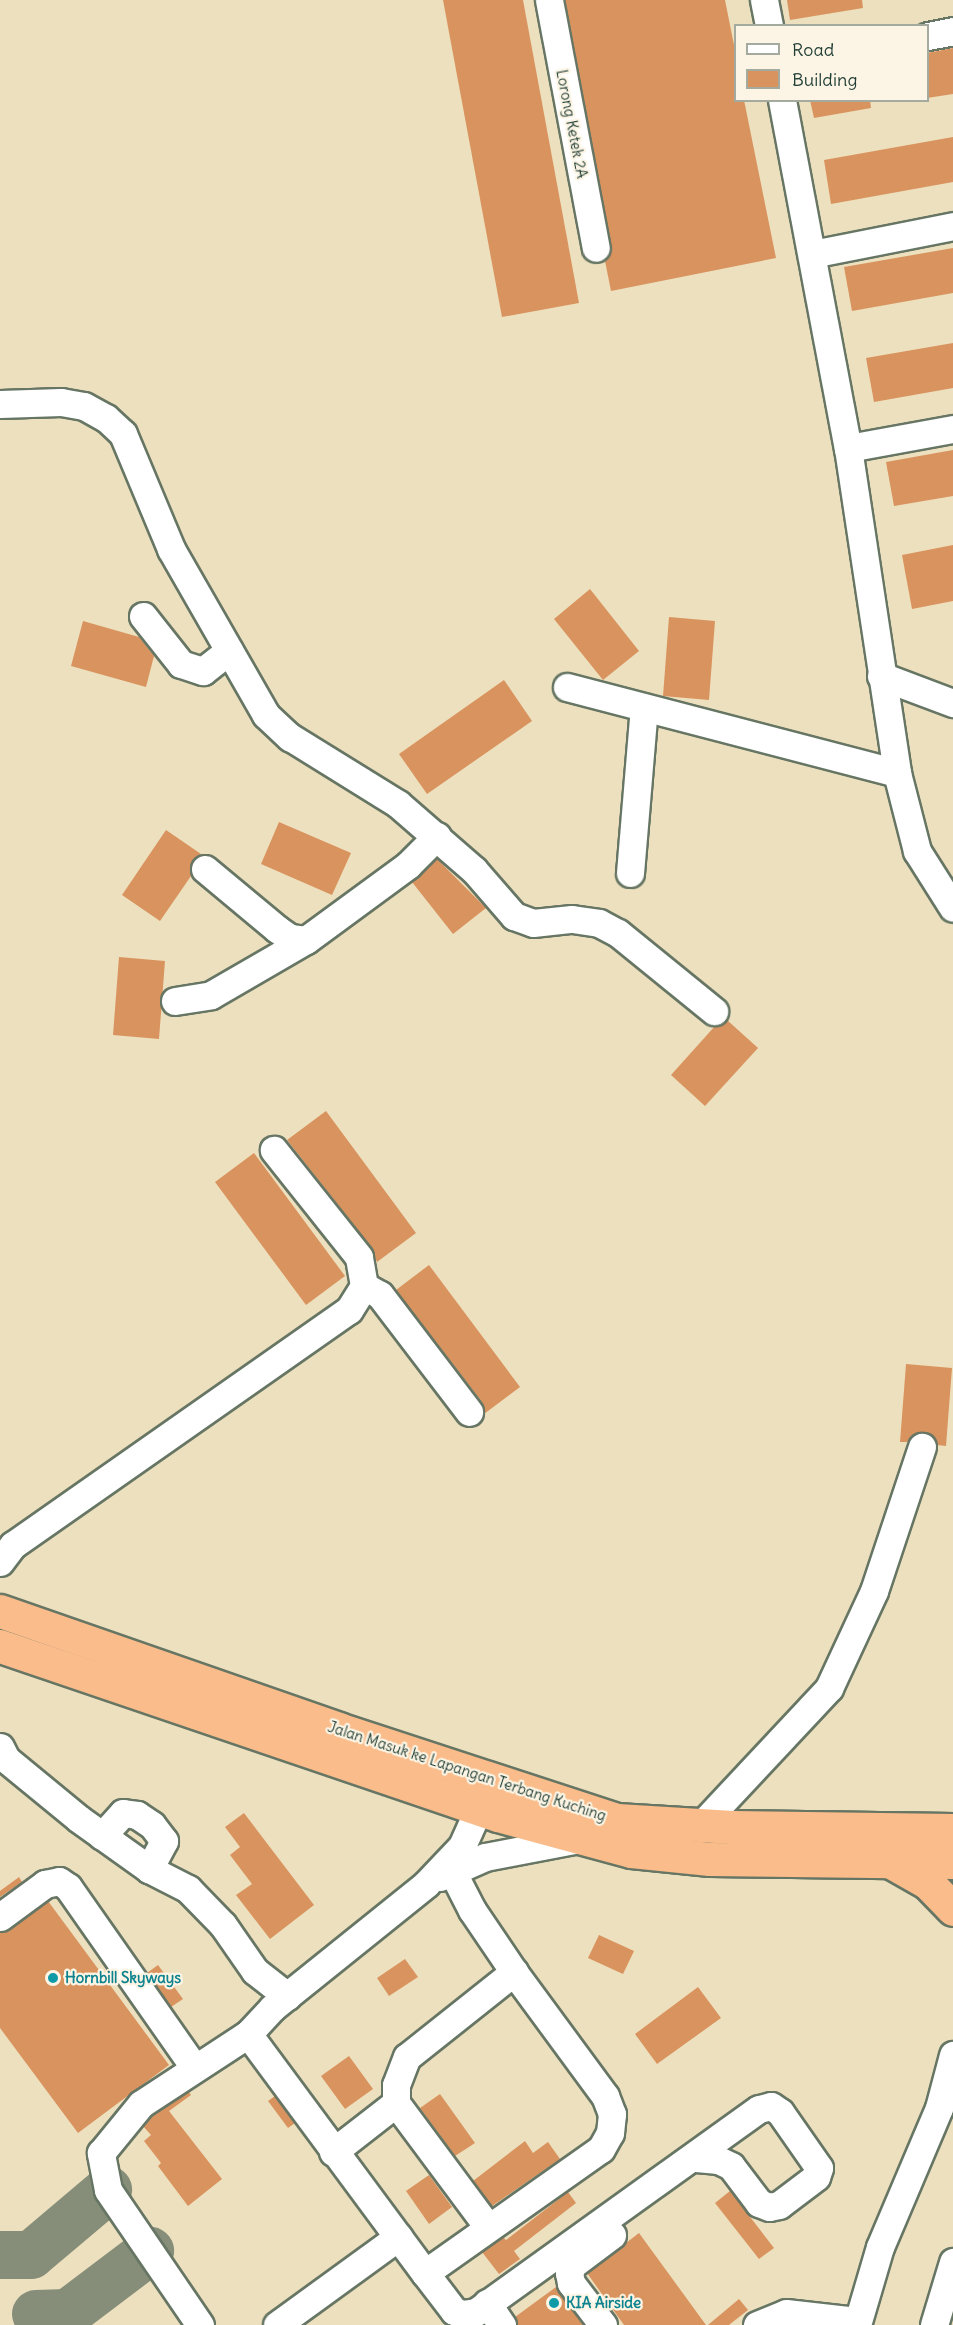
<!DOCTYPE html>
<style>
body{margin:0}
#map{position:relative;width:953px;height:2325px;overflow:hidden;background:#ede0be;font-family:Delius,sans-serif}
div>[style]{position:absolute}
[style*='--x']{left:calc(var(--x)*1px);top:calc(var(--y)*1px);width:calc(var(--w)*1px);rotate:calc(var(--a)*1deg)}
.taxiway>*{height:48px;margin:-24px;padding:0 24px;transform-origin:24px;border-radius:24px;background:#868e79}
.building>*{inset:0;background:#d9935e}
.roads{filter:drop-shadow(2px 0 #677664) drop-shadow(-2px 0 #677664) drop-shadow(0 2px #677664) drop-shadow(0 -2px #677664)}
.minor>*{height:27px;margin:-13.5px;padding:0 13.5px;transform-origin:13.5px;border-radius:13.5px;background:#fff}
.highway>*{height:33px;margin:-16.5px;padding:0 16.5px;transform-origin:16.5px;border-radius:16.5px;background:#f9bc8a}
.dots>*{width:16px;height:16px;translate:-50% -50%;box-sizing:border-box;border:3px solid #fcf5e5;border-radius:50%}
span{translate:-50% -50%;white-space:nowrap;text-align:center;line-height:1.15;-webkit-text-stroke:4.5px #fcf5e5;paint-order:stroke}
.street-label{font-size:15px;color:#1f3d34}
.culture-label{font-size:15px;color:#0d838f;font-weight:700}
.left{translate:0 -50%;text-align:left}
.legend{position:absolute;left:734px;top:24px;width:195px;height:78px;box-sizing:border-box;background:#fcf5e5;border:2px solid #a4ab9e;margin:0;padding:8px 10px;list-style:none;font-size:18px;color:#1f3d34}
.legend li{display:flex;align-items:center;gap:12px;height:30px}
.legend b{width:30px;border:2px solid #a4ab9e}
</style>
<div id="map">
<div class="taxiway">
<i style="--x:0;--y:2255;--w:31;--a:0"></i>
<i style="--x:31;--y:2255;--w:101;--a:-40.2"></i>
<i style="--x:36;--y:2314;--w:32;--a:-2"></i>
<i style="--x:68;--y:2313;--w:103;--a:-37.1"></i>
</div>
<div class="building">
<i style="clip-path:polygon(443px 0,523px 0,579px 303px,502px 317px)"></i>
<i style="clip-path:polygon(565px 0,725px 0,735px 50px,735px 100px,744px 100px,776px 258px,611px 291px,605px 261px,611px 245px)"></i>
<i style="clip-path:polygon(787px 0,862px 0,863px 8px,790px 20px)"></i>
<i style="clip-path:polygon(953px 48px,953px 94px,927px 98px,927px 53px)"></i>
<i style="clip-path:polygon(810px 100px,870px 100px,871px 108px,814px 118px)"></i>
<i style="clip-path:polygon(953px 137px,953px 182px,831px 204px,824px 160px)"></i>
<i style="clip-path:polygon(953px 248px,953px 293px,852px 311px,844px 267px)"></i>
<i style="clip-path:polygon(953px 343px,953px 388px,874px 402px,866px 358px)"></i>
<i style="clip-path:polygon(953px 450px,953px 496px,894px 506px,886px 462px)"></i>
<i style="clip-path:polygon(953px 545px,953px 601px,912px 609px,902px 555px)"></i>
<i style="clip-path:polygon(590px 589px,639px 651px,603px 680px,554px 619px)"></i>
<i style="clip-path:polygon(669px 617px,715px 621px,709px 700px,663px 696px)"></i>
<i style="clip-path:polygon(83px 621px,139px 637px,154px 656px,146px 687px,71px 666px)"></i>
<i style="clip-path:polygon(504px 680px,532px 721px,427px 794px,399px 754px)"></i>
<i style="clip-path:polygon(279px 822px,351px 853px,332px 895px,261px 864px)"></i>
<i style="clip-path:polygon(166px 830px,201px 854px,193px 859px,191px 876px,160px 921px,122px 895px)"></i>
<i style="clip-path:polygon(437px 859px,486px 908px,453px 934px,412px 882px)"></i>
<i style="clip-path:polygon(119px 957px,165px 961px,159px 1039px,113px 1035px)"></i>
<i style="clip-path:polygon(727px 1020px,758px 1048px,705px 1106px,671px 1075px,715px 1026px)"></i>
<i style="clip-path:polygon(326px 1111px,416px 1233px,377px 1262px,371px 1247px,287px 1140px)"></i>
<i style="clip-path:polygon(254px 1153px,345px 1276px,306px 1305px,215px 1182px)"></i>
<i style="clip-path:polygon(429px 1265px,520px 1387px,484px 1414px,482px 1402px,396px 1290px)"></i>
<i style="clip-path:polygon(906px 1364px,952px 1368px,946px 1446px,937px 1445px,926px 1432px,912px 1435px,907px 1442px,900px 1442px)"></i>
<i style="clip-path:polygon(244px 1813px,314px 1905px,270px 1939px,236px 1895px,252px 1884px,230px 1855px,240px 1847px,225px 1827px)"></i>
<i style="clip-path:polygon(19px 1877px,22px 1882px,0 1897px,0 1891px)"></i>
<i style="clip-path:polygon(48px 1901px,169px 2065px,78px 2133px,0 2028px,0 1932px)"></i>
<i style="clip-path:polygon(599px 1935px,634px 1951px,623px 1974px,588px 1958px)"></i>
<i style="clip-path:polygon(405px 1959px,418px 1977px,389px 1996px,377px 1978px)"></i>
<i style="clip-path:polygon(158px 1965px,183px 1999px,171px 2007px,147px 1973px)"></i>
<i style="clip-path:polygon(698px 1987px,721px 2018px,657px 2064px,635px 2034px)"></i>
<i style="clip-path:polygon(349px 2056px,373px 2089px,345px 2109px,321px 2076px)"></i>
<i style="clip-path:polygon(189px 2092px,191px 2095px,169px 2111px,222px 2179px,188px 2206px,158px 2166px,161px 2163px,144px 2141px,151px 2135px,143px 2126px,152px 2116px)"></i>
<i style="clip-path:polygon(440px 2094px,475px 2143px,455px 2156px,420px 2108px)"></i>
<i style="clip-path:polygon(275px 2096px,295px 2123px,288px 2128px,268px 2101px)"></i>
<i style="clip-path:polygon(525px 2141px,533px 2153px,548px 2142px,560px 2159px,492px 2206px,473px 2181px)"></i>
<i style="clip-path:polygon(429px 2175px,452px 2207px,429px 2224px,406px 2191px)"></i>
<i style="clip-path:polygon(730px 2191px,774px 2248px,759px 2259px,715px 2203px)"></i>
<i style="clip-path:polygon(568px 2192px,576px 2203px,514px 2251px,520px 2259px,499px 2274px,482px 2252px,503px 2237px,506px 2240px)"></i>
<i style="clip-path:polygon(639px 2233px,706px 2325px,624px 2325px,587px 2273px)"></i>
<i style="clip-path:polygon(556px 2287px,583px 2325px,518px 2325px,515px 2317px)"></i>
<i style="clip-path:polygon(739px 2299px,748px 2310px,729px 2325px,708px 2325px)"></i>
</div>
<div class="roads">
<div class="minor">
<i style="--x:549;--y:0;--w:252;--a:79.3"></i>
<i style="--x:764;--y:0;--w:26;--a:79"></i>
<i style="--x:928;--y:36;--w:25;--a:-11"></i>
<i style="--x:782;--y:100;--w:354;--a:79.3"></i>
<i style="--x:848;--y:448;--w:329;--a:81.4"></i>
<i style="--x:897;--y:773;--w:81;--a:75.6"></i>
<i style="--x:917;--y:851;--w:67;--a:57.7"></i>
<i style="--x:812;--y:254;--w:144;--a:-11.2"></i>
<i style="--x:0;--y:404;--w:61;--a:-1.9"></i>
<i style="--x:61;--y:402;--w:23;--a:10"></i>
<i style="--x:84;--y:406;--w:25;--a:29"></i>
<i style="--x:106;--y:418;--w:23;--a:43"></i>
<i style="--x:123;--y:434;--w:125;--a:67.3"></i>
<i style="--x:171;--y:549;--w:191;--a:60.2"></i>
<i style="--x:266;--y:715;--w:33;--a:43"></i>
<i style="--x:290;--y:737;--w:127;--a:31.8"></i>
<i style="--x:398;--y:804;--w:101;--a:41"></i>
<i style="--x:474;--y:870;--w:61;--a:49"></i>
<i style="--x:514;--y:916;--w:20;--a:20"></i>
<i style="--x:533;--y:923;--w:39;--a:-6"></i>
<i style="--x:572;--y:919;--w:27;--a:8"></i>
<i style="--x:599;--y:923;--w:21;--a:28"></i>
<i style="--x:618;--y:933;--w:124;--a:39.1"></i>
<i style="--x:848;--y:448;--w:107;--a:-10.3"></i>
<i style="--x:143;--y:616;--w:61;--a:51.6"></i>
<i style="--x:181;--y:664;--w:23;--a:18"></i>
<i style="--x:203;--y:671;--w:33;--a:-38"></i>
<i style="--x:881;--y:676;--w:77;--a:20.6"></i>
<i style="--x:567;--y:687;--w:341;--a:14.6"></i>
<i style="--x:205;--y:869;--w:94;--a:39.8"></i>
<i style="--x:277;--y:929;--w:16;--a:35"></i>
<i style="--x:290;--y:938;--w:16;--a:7"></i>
<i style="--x:630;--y:873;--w:166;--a:-85.2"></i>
<i style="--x:175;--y:1001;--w:36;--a:-9"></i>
<i style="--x:211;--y:995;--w:110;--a:-30.1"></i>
<i style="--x:306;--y:940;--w:127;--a:-36.3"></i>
<i style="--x:408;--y:865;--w:41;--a:-45"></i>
<i style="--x:364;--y:1286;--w:18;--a:29"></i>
<i style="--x:380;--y:1295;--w:147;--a:52.7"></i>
<i style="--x:0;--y:1562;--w:21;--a:-53"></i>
<i style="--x:13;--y:1545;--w:410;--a:-35"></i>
<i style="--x:349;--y:1310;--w:28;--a:-58"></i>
<i style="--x:364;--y:1286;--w:29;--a:-100"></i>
<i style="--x:359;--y:1257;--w:137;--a:-128.5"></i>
<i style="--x:0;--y:1747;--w:13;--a:63"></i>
<i style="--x:6;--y:1759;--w:94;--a:39.4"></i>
<i style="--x:79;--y:1819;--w:86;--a:35.5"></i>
<i style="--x:149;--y:1869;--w:44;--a:27.1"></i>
<i style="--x:188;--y:1889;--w:50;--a:45.8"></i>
<i style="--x:223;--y:1925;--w:56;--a:55.2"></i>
<i style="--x:255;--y:1971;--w:41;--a:38"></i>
<i style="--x:700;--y:1826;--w:189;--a:-46.9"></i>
<i style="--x:829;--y:1688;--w:107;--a:-65.1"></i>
<i style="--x:874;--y:1591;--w:152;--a:-71.6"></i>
<i style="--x:102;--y:1836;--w:31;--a:-48"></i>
<i style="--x:123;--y:1813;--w:14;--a:8"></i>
<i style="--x:137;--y:1815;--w:18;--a:34"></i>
<i style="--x:152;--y:1825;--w:20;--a:53"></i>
<i style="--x:164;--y:1841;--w:32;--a:118"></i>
<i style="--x:440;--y:1877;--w:49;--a:-24"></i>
<i style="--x:485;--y:1857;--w:96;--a:-10.8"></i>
<i style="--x:0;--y:1917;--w:56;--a:-36.3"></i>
<i style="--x:45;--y:1884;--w:14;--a:-12"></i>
<i style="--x:59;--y:1881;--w:11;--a:34"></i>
<i style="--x:68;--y:1887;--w:220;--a:55"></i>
<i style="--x:248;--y:2034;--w:297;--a:53.5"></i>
<i style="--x:425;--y:2273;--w:48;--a:52.7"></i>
<i style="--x:454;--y:2311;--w:9;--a:21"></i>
<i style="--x:462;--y:2314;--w:14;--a:-8"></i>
<i style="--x:476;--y:2312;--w:348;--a:-35.7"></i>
<i style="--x:759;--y:2109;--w:12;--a:-14"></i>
<i style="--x:771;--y:2106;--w:11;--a:34"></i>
<i style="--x:780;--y:2112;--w:68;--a:55.1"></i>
<i style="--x:819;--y:2168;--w:9;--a:108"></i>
<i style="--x:816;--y:2177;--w:46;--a:142.9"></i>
<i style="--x:779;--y:2205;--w:10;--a:169"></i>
<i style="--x:769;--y:2207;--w:11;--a:-158"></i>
<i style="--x:759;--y:2203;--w:46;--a:-127.1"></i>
<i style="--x:731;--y:2166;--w:14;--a:-155"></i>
<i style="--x:718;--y:2160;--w:22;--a:-175"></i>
<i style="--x:333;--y:2152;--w:80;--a:-37.9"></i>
<i style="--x:488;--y:2227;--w:154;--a:-126.6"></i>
<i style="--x:396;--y:2103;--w:18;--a:-90"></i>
<i style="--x:396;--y:2085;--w:30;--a:-69"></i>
<i style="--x:407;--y:2057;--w:137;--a:-38.5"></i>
<i style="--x:425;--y:2273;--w:215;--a:-35.2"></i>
<i style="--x:601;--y:2149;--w:18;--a:-61"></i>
<i style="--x:610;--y:2133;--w:19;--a:-84"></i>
<i style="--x:612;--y:2114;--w:19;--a:-111"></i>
<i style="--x:605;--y:2096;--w:154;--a:-126.3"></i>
<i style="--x:514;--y:1972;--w:75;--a:-124.1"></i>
<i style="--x:472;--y:1910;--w:44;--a:-117.1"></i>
<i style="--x:487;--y:2303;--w:27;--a:56"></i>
<i style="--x:200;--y:2325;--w:163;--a:-124.3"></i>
<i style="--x:108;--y:2190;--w:38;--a:-101"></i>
<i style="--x:101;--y:2153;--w:63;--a:-50.8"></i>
<i style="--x:141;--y:2104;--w:128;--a:-33.2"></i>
<i style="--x:248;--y:2034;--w:35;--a:-47"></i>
<i style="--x:272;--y:2008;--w:198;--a:-38.8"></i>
<i style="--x:426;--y:1884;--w:52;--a:-46.5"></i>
<i style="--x:462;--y:1846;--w:42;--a:-65.9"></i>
<i style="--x:277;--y:2325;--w:150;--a:-36"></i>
<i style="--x:603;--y:2325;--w:53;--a:-127.3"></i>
<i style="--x:571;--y:2283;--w:10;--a:-101"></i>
<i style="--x:569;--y:2273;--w:9;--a:-69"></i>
<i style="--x:572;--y:2265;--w:50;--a:-36.9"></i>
<i style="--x:757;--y:2325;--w:31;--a:-22"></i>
<i style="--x:786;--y:2313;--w:71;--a:6.4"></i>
<i style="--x:857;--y:2325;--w:81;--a:-73.6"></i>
<i style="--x:880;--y:2247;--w:151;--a:-67"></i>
<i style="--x:939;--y:2108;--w:55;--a:-75.2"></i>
<i style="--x:934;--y:2325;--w:66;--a:-73.2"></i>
</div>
<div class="highway">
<i style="--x:0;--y:1611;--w:358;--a:19.2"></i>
<i style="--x:338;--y:1729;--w:293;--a:18.1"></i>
<i style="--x:617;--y:1820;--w:115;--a:3.5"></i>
<i style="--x:732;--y:1827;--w:221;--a:0.8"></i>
<i style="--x:0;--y:1646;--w:526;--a:18.75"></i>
<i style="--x:498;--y:1815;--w:138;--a:15.1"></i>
<i style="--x:631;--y:1851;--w:79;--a:5.8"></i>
<i style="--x:710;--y:1859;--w:243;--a:0.7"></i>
<i style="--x:891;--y:1862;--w:43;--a:29.6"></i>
<i style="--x:928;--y:1883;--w:36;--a:46"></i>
</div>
</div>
<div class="dots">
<i style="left:53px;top:1978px;background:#0f9aa8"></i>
<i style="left:554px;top:2303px;background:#0f9aa8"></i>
</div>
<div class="street-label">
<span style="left:572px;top:124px;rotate:79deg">Lorong Ketek 2A</span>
<span style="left:467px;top:1771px;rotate:18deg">Jalan Masuk ke Lapangan Terbang Kuching</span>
</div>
<div class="culture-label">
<span class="left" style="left:65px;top:1978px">Hornbill Skyways</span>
<span class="left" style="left:566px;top:2303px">KIA Airside</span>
</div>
<ul class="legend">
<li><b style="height:8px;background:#fff"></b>Road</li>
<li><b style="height:16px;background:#d9935e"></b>Building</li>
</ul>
</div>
